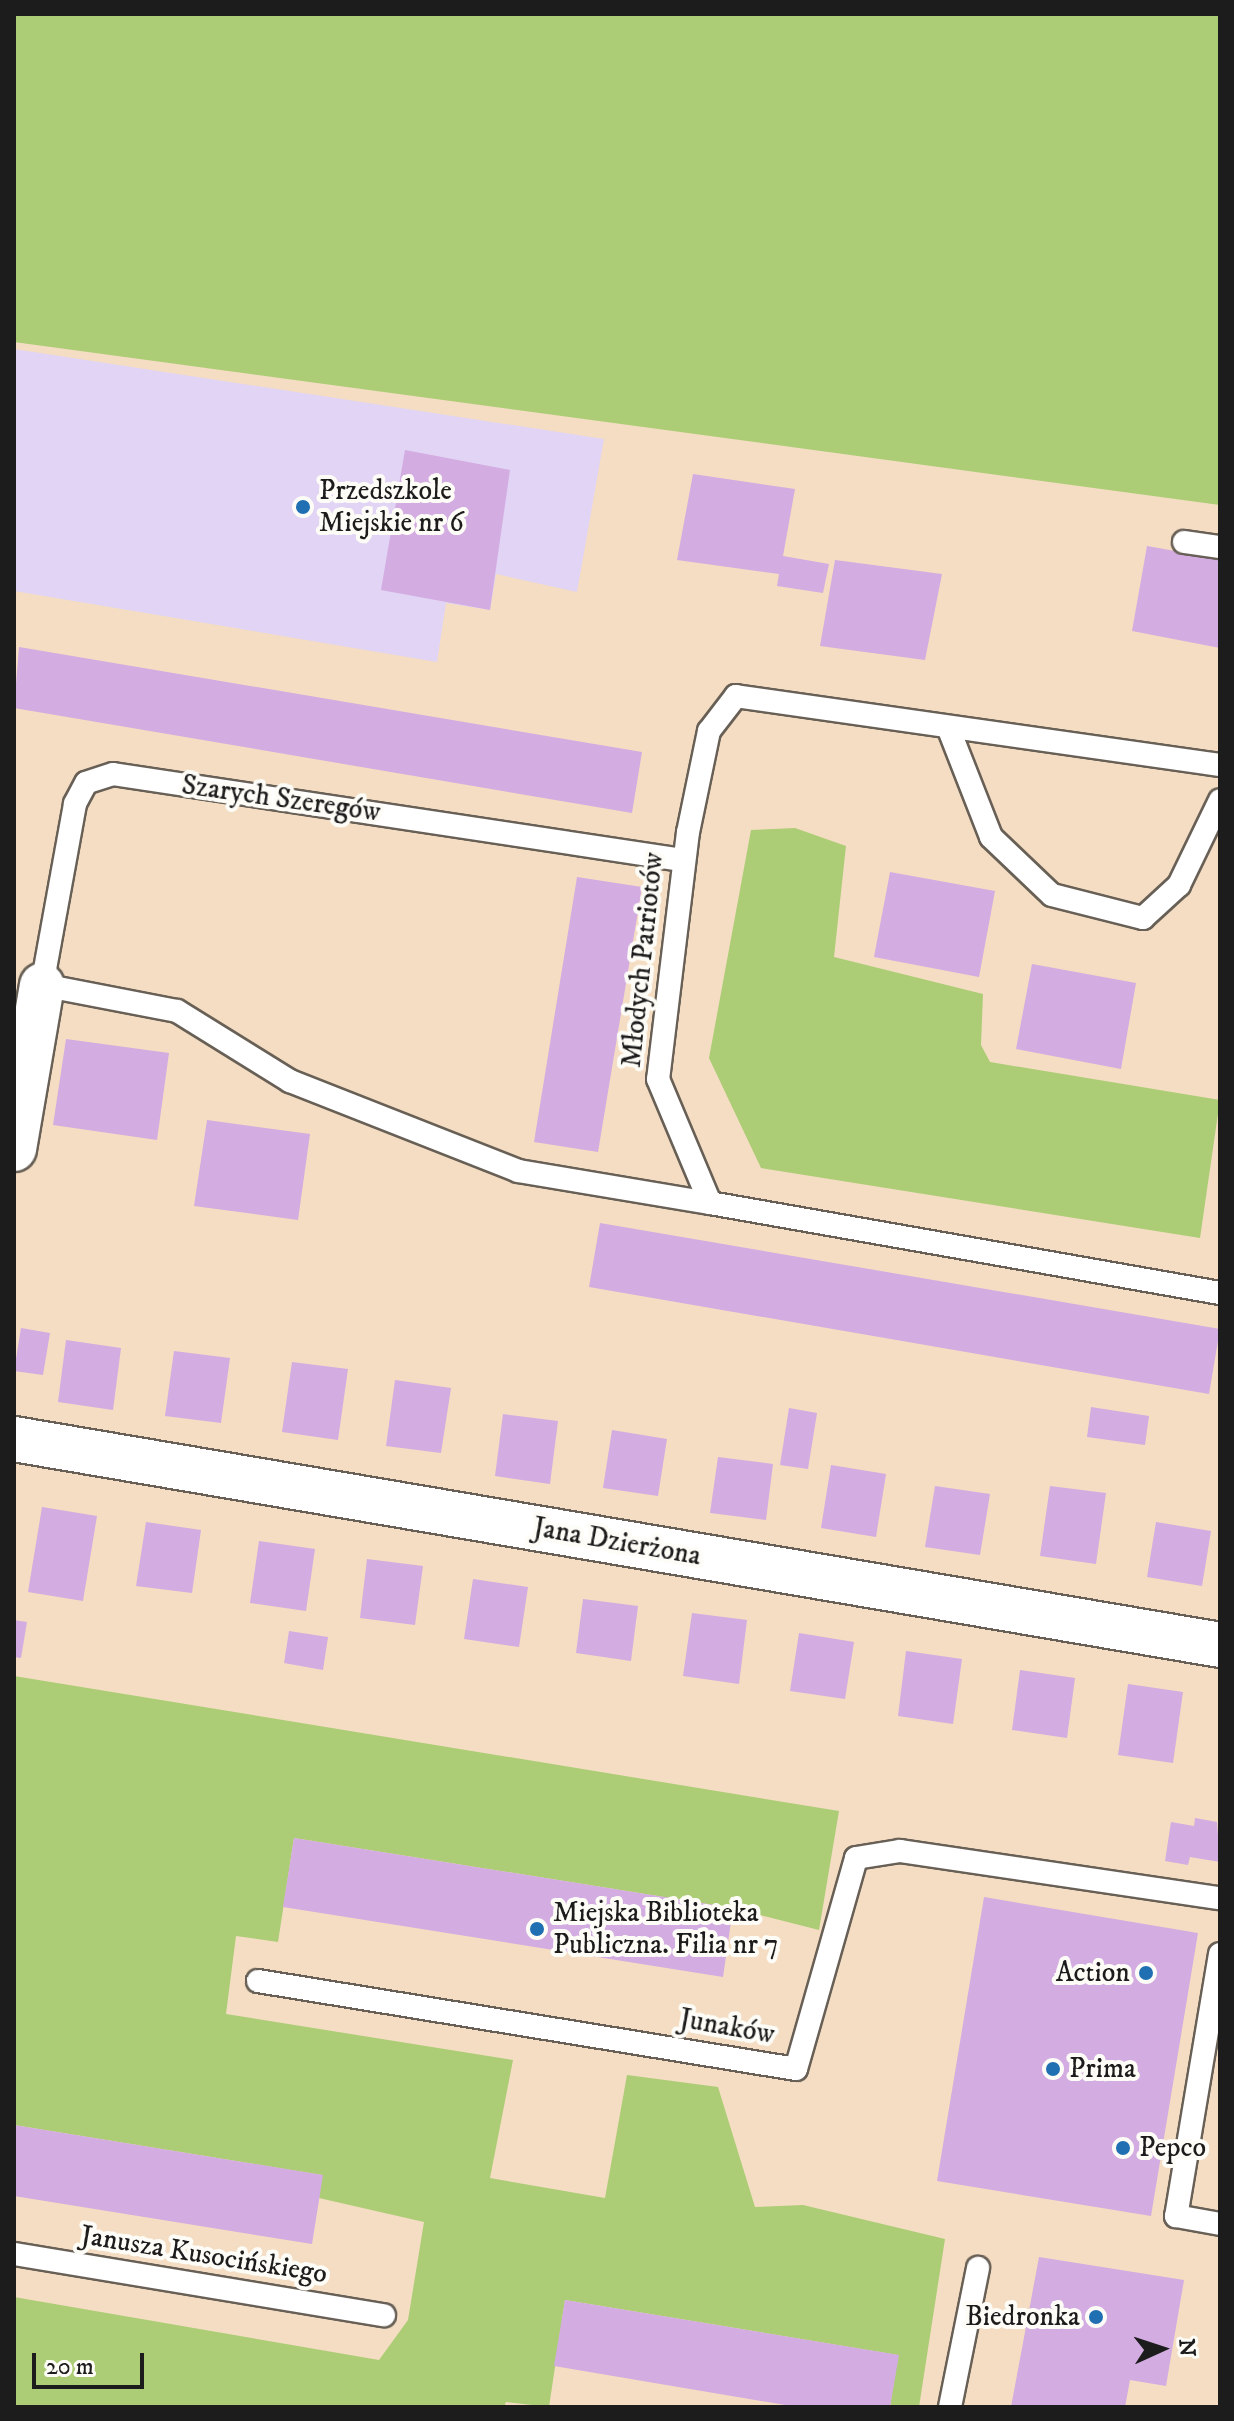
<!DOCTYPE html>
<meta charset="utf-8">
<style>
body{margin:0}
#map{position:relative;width:1234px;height:2421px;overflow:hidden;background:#f4ddc2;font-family:"IM FELL DW Pica",serif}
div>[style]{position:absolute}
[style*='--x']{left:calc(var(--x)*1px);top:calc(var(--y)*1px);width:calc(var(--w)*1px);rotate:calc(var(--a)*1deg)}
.built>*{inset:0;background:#e1d4f4}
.green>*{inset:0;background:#accd76}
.building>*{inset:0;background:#d3ace1}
.roads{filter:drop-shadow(2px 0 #686056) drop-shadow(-2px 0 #686056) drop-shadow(0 2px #686056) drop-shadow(0 -2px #686056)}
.service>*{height:22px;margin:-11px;padding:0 11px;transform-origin:11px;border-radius:11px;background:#fff}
.minor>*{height:44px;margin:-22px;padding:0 22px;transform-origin:22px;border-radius:22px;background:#fff}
.dots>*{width:22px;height:22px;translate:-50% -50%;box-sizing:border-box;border:4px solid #fdfcf7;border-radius:50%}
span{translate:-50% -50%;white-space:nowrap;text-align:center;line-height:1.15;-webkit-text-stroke:8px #fdfcf7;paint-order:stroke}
.poi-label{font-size:28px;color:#1c1c1c}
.left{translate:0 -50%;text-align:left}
.right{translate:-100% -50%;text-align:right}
.street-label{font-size:28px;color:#1c1c1c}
.frame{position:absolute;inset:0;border:16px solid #1c1c1c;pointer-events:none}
.north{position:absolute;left:1122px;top:2309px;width:80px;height:80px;-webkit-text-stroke:6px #fdfcf7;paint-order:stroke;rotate:87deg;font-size:22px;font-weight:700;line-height:32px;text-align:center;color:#1c1c1c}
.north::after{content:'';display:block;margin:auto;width:28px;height:36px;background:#1c1c1c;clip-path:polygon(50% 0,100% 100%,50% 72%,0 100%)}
.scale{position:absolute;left:32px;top:2353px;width:112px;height:36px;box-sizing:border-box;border:4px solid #1c1c1c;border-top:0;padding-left:10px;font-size:24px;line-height:28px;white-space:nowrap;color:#1c1c1c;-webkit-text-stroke:6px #fdfcf7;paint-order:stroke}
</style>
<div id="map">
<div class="built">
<i style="clip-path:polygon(14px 349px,604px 439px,577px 592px,496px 574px,490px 610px,446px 603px,437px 662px,14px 591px)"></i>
</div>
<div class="green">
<i style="clip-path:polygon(14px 14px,1220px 14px,1220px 505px,14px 342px)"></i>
<i style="clip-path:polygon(795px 828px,846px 846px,834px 957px,983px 994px,981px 1045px,990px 1062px,1220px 1100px,1200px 1238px,761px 1168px,709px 1058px,751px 830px)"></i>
<i style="clip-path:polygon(14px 1676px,839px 1811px,819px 1930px,733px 1908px,294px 1838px,278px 1942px,236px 1936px,226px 2014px,513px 2060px,490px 2178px,605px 2198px,627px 2075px,718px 2087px,755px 2207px,803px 2205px,945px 2239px,919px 2407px,890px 2407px,898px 2355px,565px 2300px,549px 2407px,506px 2402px,504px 2407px,14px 2407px,14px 2297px,379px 2360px,408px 2320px,424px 2222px,319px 2198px,322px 2175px,14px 2125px)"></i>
</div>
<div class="building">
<i style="clip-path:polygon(405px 450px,510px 470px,490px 610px,381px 590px)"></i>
<i style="clip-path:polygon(693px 474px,795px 489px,783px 556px,829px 564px,823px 593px,777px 586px,779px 574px,677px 560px)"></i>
<i style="clip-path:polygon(1147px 546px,1220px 559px,1220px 648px,1132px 631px)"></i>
<i style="clip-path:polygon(835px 560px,942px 574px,925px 660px,820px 646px)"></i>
<i style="clip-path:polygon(19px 647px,642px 752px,632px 813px,14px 708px)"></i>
<i style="clip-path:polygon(890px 872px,995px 891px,979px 977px,874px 957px)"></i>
<i style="clip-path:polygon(577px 877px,642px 887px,598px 1152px,534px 1142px)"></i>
<i style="clip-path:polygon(1032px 964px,1136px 983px,1121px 1069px,1016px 1049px)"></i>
<i style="clip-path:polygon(66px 1039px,169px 1053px,157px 1140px,53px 1125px)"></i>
<i style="clip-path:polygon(207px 1120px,310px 1134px,298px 1220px,194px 1206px)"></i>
<i style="clip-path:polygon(600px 1223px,1220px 1329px,1209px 1394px,589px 1287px)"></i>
<i style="clip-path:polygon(21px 1328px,50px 1333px,43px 1375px,14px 1371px)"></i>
<i style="clip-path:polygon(66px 1340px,121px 1348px,113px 1410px,58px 1402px)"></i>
<i style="clip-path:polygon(174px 1351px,230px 1358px,221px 1423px,165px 1416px)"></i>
<i style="clip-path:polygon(292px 1362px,348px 1369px,338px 1440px,282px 1432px)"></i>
<i style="clip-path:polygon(395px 1380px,451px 1388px,441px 1453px,386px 1446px)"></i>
<i style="clip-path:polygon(1091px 1407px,1149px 1416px,1145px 1445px,1087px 1437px)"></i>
<i style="clip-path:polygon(789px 1408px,817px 1413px,808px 1469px,780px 1465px)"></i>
<i style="clip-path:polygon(503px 1414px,558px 1421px,550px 1484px,495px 1476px)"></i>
<i style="clip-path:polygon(612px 1430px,667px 1439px,658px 1496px,603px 1488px)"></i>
<i style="clip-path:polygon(718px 1457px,773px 1464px,766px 1520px,710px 1513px)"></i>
<i style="clip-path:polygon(831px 1465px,886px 1474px,876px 1537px,821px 1528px)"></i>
<i style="clip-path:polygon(935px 1486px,990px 1494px,980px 1555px,925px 1547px)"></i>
<i style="clip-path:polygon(1050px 1486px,1106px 1493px,1096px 1564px,1040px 1556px)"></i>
<i style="clip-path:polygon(42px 1507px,97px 1516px,83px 1601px,28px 1592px)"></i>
<i style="clip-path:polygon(146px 1522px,201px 1530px,192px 1593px,136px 1586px)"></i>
<i style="clip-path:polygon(1156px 1522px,1211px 1531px,1202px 1586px,1147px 1577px)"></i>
<i style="clip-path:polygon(259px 1541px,315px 1549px,306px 1611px,250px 1603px)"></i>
<i style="clip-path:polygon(367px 1559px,423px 1566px,415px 1625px,360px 1618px)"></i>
<i style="clip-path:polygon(473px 1579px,528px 1587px,519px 1647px,464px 1639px)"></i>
<i style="clip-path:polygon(583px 1599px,638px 1606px,631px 1661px,576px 1653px)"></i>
<i style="clip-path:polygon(692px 1613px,747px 1620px,739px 1684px,683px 1676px)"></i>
<i style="clip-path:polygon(14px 1620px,27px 1622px,21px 1658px,14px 1657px)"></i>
<i style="clip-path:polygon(289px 1631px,328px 1637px,323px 1670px,284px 1663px)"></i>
<i style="clip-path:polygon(799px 1633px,854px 1642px,845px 1699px,790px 1691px)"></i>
<i style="clip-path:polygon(906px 1651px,962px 1659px,953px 1724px,898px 1716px)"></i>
<i style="clip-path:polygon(1020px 1670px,1075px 1678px,1067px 1738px,1012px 1730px)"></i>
<i style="clip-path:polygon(1128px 1684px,1183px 1692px,1173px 1763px,1118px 1755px)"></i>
<i style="clip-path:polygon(1195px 1818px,1217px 1822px,1220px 1862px,1190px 1857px,1188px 1865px,1165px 1861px,1171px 1822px,1194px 1826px)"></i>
<i style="clip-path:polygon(294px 1838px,733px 1908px,723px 1977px,283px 1907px)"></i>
<i style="clip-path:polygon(984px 1897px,1198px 1933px,1151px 2216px,937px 2181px)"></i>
<i style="clip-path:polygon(14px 2125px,323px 2175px,312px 2244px,14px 2196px)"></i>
<i style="clip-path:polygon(1039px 2257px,1184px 2280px,1166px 2386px,1130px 2380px,1125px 2407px,1011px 2407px)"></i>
<i style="clip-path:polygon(565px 2300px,899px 2355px,890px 2407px,797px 2407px,554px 2366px)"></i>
</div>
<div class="roads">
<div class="service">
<i style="--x:1184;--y:542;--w:36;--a:8"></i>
<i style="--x:948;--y:727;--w:118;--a:68.6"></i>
<i style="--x:991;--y:837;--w:84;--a:43.6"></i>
<i style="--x:1052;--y:895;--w:94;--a:14.2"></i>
<i style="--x:1143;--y:918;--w:49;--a:-42.5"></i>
<i style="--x:1179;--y:885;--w:94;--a:-64.2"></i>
<i style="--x:1220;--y:765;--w:489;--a:-171.9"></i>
<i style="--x:736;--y:696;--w:44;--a:127.6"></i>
<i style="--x:709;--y:731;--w:103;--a:101.7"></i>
<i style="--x:688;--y:832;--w:249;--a:96.9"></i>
<i style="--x:658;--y:1079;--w:134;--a:67.2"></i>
<i style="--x:710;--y:1203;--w:518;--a:10.01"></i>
<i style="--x:682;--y:860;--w:575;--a:-171.41"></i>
<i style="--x:113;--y:774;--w:28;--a:162"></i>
<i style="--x:86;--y:783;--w:24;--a:118"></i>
<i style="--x:75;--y:804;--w:184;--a:100.3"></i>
<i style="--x:42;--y:985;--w:137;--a:10.9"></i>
<i style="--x:177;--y:1011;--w:133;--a:31.8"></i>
<i style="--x:290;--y:1081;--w:245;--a:21.5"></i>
<i style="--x:518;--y:1171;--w:195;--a:9.5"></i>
<i style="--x:1220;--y:1954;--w:266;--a:99.5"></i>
<i style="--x:1176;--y:2216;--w:45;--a:10.3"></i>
<i style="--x:258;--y:1981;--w:545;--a:9.29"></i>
<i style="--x:796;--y:2069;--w:219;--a:-74.1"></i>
<i style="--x:856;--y:1858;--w:45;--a:-9"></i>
<i style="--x:900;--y:1851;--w:323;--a:8.4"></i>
<i style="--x:14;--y:2254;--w:375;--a:9.4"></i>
<i style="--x:950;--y:2407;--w:142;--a:-78.6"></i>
</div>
<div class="minor">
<i style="--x:14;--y:1149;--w:166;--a:-80.3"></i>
<i style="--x:14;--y:1439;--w:1223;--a:9.69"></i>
</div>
</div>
<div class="dots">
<i style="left:303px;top:507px;background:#1f6fb2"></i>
<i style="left:537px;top:1929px;background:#1f6fb2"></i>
<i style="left:1146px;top:1973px;background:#1f6fb2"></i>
<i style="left:1053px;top:2069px;background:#1f6fb2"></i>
<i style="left:1123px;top:2148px;background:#1f6fb2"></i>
<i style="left:1096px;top:2317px;background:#1f6fb2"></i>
</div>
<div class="poi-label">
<span class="left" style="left:319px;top:507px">Przedszkole<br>Miejskie nr 6</span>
<span class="left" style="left:553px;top:1929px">Miejska Biblioteka<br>Publiczna. Filia nr 7</span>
<span class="right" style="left:1130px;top:1973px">Action</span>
<span class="left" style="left:1069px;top:2069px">Prima</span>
<span class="left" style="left:1139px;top:2148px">Pepco</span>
<span class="right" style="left:1080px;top:2317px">Biedronka</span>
</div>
<div class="street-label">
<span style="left:281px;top:799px;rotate:8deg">Szarych Szeregów</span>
<span style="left:643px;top:960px;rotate:-84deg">Młodych Patriotów</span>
<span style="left:617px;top:1542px;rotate:10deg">Jana Dzierżona</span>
<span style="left:727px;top:2027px;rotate:10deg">Junaków</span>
<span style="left:204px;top:2255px;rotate:9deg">Janusza Kusocińskiego</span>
</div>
<div class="frame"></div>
<div class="north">N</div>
<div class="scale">20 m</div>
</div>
